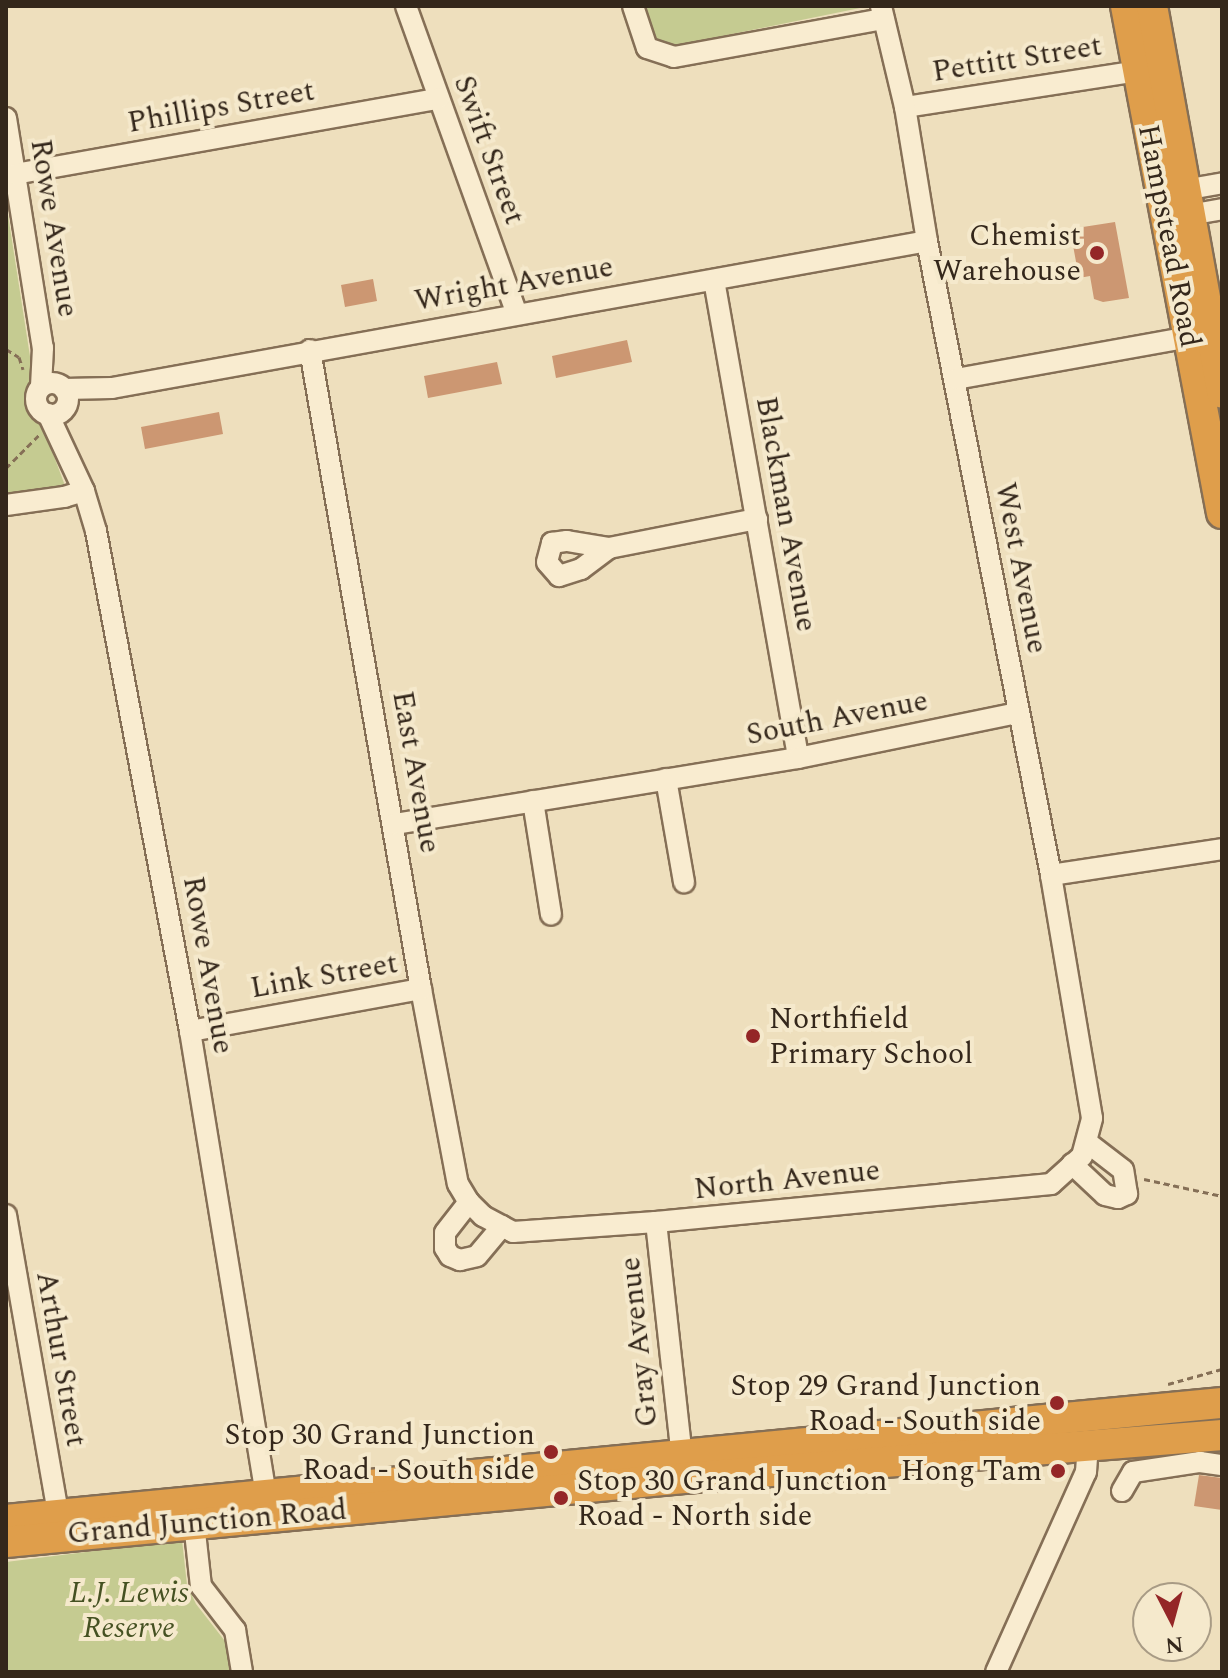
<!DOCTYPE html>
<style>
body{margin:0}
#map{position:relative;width:1228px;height:1678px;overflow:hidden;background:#eedfbd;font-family:Spectral,serif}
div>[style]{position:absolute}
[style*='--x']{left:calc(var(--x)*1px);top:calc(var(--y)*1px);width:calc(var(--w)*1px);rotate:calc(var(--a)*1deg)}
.green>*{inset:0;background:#c5cb91}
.building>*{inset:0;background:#cc9772}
.path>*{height:3px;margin-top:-1.5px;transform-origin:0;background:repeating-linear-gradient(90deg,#856f56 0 6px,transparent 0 10px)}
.roads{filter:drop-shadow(2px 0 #856f56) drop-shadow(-2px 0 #856f56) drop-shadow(0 2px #856f56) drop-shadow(0 -2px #856f56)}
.minor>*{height:20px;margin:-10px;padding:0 10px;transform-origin:10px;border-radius:10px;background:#f9ecd0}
.minor>.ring{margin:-10px;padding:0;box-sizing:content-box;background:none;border:20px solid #f9ecd0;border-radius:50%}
.highway>*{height:30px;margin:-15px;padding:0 15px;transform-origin:15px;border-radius:15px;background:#df9e4b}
.dots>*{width:22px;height:22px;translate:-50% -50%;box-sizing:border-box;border:4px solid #f5e9cc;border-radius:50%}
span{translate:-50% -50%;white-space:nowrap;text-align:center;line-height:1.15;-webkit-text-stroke:8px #f5e9cc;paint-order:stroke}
.street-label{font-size:30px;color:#34271b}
.poi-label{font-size:30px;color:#34271b}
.right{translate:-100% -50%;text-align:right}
.left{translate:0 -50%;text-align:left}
.park-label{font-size:30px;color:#455122;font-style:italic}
.frame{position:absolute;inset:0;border:8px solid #34271b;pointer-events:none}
.north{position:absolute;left:1132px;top:1582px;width:80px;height:80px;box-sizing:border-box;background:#f5e9cc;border:2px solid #a89b85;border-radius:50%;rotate:174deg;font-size:22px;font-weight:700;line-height:32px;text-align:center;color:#34271b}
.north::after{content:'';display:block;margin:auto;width:28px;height:36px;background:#942627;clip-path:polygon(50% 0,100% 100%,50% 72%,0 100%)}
</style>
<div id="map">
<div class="green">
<i style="clip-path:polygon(638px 6px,870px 6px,673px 46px,658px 44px)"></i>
<i style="clip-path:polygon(6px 202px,34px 382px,28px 402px,29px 411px,42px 424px,64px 483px,62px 491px,6px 502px)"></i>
<i style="clip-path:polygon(182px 1540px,187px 1585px,196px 1604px,228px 1645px,231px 1672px,6px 1672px,6px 1562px)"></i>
</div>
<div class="building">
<i style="clip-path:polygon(1115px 222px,1129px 298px,1103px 302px,1094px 299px,1090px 276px,1079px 278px,1070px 229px)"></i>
<i style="clip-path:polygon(373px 279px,377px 301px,345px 307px,341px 285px)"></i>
<i style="clip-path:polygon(627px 340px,632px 362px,556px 378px,552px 356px)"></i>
<i style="clip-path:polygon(497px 362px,502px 384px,428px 398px,424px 376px)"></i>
<i style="clip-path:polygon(219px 412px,223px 434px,145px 449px,141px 427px)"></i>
<i style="clip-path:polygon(1199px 1475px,1222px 1478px,1222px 1510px,1194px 1506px)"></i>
</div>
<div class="path">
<i style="--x:6;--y:349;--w:15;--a:32"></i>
<i style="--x:19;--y:357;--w:13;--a:72"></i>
<i style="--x:6;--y:468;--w:48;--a:-45"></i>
<i style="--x:1144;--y:1179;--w:80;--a:12.3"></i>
<i style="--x:1168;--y:1384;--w:56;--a:-15.5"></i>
</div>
<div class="roads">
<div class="minor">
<i style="--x:406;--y:6;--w:327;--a:70.2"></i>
<i style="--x:633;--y:6;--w:44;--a:71.6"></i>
<i style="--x:647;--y:48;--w:28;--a:18"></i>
<i style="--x:674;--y:57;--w:213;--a:-10.3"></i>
<i style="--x:905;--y:107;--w:235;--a:-8.8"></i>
<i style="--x:6;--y:118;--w:233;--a:80.9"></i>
<i style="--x:43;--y:348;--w:39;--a:93"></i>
<i style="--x:15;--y:174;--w:430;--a:-10.1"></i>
<i style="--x:1184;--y:190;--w:39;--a:-10"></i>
<i style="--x:1189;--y:215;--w:34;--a:-10"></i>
<i style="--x:714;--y:280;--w:485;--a:80"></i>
<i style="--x:310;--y:350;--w:649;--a:80.15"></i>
<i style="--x:421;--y:989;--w:198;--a:79.3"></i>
<i style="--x:458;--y:1184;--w:21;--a:59"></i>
<i style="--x:469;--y:1202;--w:20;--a:45"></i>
<i style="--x:483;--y:1216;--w:34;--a:28"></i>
<i style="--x:513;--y:1232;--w:143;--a:-4"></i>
<i style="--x:656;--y:1222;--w:397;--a:-5.5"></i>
<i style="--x:1051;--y:1184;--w:42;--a:-42.1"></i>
<i style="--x:1082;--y:1156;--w:39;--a:-75"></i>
<i style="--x:1092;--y:1118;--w:246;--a:-99.6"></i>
<i style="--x:1051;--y:875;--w:646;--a:-101.07"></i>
<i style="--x:927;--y:241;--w:136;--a:-99.3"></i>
<i style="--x:905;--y:107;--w:104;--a:-103.4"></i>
<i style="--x:956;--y:379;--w:238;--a:-10.2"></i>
<i class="ring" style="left:36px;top:383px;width:12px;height:12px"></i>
<i style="--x:64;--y:389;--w:48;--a:-1.2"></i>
<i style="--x:112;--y:388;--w:828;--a:-10.22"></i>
<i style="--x:48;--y:414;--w:85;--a:64.9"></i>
<i style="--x:84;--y:491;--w:42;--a:73.3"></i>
<i style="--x:96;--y:531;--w:509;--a:79.35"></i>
<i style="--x:190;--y:1031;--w:469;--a:80.7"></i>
<i style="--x:6;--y:505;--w:59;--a:-7.9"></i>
<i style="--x:64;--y:497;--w:21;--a:-17"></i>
<i style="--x:609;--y:548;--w:35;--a:143"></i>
<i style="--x:581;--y:569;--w:23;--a:162"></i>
<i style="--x:559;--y:576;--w:18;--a:-131"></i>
<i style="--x:547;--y:562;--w:20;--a:-75"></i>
<i style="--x:552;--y:543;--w:15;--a:-8"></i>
<i style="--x:567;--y:541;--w:43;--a:9.5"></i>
<i style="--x:609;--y:548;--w:151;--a:-11.1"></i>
<i style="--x:666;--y:779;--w:105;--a:80.1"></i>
<i style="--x:533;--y:801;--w:115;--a:81"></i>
<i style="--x:395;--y:824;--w:408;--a:-9.3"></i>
<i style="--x:798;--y:758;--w:225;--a:-11.6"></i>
<i style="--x:1051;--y:875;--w:173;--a:-8.6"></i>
<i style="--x:190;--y:1031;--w:235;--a:-10.3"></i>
<i style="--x:1072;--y:1164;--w:45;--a:43.2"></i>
<i style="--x:1105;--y:1195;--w:13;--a:13"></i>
<i style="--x:1118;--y:1198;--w:10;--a:-24"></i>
<i style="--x:1127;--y:1194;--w:24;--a:-99"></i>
<i style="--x:1123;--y:1170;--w:44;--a:-142.4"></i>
<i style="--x:469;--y:1202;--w:39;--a:128"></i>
<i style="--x:445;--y:1233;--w:15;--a:90"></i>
<i style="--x:445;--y:1248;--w:9;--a:58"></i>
<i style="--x:450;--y:1256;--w:11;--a:22"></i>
<i style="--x:460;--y:1260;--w:17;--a:-13"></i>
<i style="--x:477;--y:1256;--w:39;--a:-50"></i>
<i style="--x:6;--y:1215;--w:303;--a:80.1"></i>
<i style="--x:656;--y:1222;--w:235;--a:83.7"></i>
<i style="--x:1122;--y:1491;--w:22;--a:-60"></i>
<i style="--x:1133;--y:1472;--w:68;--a:-8.5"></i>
<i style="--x:1200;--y:1462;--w:22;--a:8"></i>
<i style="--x:194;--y:1523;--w:63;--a:83.7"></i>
<i style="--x:201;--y:1586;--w:56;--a:52.3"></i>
<i style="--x:235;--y:1630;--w:43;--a:80.5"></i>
<i style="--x:996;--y:1672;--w:219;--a:-65.8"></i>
<i style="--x:1086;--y:1472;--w:28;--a:-86"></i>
</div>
<div class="highway">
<i style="--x:1126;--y:6;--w:516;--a:79.28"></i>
<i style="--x:1152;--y:6;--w:393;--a:79.7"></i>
<i style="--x:6;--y:1520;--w:1222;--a:-5.5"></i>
<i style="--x:6;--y:1542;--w:681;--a:-5.39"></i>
<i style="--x:684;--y:1478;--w:540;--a:-4.57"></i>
</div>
</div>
<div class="dots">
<i style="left:1097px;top:253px;background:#942627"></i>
<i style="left:753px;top:1036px;background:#942627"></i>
<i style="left:1057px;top:1403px;background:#942627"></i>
<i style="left:551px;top:1452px;background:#942627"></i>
<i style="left:1058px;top:1471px;background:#942627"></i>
<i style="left:561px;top:1498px;background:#942627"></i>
</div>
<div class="street-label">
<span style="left:1017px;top:59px;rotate:-9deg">Pettitt Street</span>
<span style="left:221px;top:107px;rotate:-10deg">Phillips Street</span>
<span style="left:489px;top:150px;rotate:70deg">Swift Street</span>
<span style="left:54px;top:228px;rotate:81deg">Rowe Avenue</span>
<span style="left:1169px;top:236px;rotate:79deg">Hampstead Road</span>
<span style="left:514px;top:284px;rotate:-10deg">Wright Avenue</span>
<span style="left:786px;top:514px;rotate:80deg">Blackman Avenue</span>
<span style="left:1021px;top:568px;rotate:79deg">West Avenue</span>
<span style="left:837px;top:718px;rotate:-11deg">South Avenue</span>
<span style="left:416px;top:772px;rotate:80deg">East Avenue</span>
<span style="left:208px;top:965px;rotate:80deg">Rowe Avenue</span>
<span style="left:324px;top:976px;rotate:-10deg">Link Street</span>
<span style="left:787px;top:1180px;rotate:-6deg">North Avenue</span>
<span style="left:639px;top:1342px;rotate:-96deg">Gray Avenue</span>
<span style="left:61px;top:1359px;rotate:80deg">Arthur Street</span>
<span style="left:207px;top:1522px;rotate:-5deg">Grand Junction Road</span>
</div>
<div class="poi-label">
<span class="right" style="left:1081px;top:253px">Chemist<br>Warehouse</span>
<span class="left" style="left:769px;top:1036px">Northfield<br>Primary School</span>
<span class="right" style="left:1041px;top:1403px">Stop 29 Grand Junction<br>Road - South side</span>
<span class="right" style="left:535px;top:1452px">Stop 30 Grand Junction<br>Road - South side</span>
<span class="right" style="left:1042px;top:1471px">Hong Tam</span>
<span class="left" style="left:577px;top:1498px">Stop 30 Grand Junction<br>Road - North side</span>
</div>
<div class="park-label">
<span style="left:129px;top:1610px">L.J. Lewis<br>Reserve</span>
</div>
<div class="frame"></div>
<div class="north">N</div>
</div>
